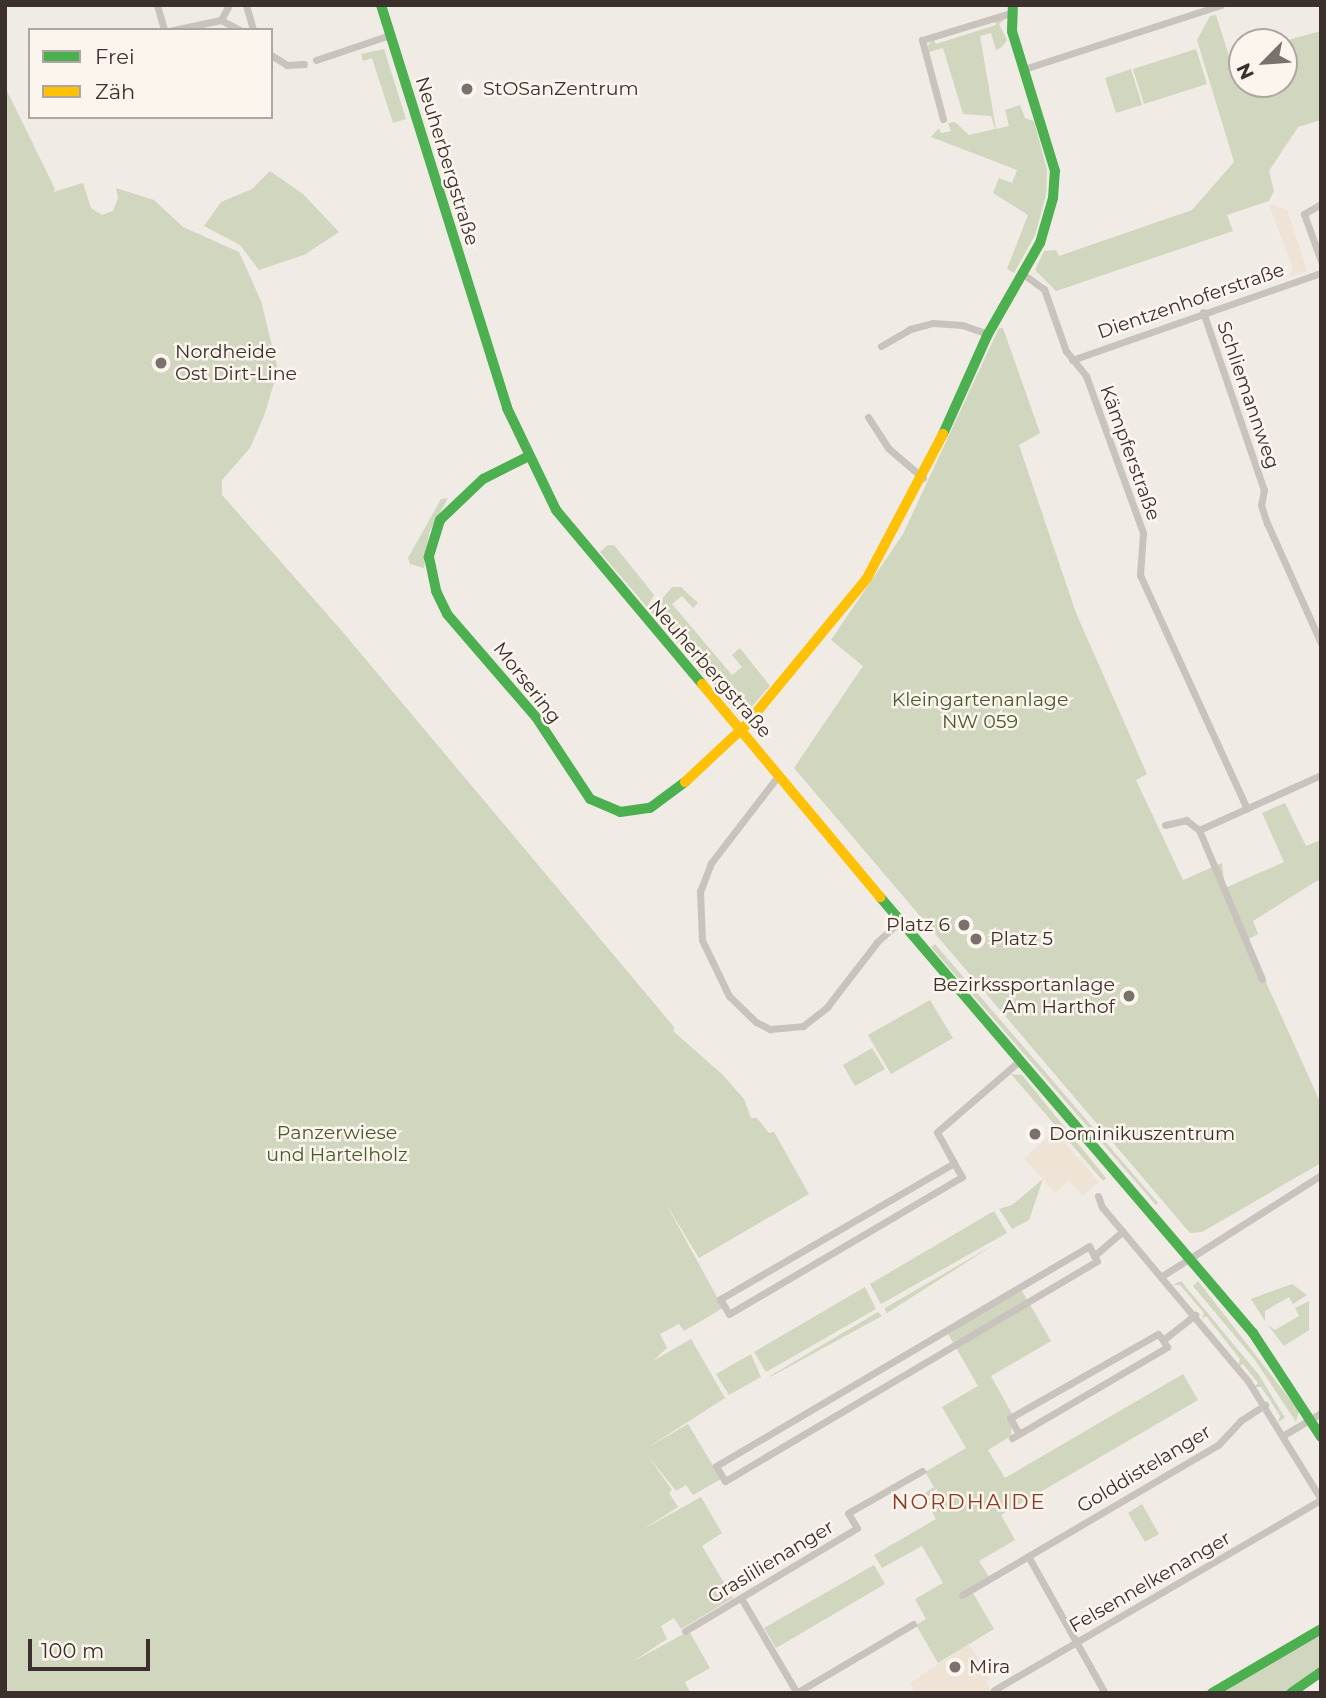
<!DOCTYPE html>
<meta charset="utf-8">
<style>
body{margin:0}
#map{position:relative;width:1326px;height:1698px;overflow:hidden;background:#f0ebe5;font-family:Montserrat,sans-serif}
div>[style]{position:absolute}
[style*='--x']{left:calc(var(--x)*1px);top:calc(var(--y)*1px);width:calc(var(--w)*1px);rotate:calc(var(--a)*1deg)}
.green>*{inset:0;background:#d1d6bf}
.plaza>*{inset:0;background:#eee3d5}
.street>*{height:7px;margin:-3.5px;padding:0 3.5px;transform-origin:3.5px;border-radius:3.5px;background:#c9c3be}
.fast>*{height:10px;margin:-5px;padding:0 5px;transform-origin:5px;border-radius:5px;background:#4caf50}
.slow>*{height:10px;margin:-5px;padding:0 5px;transform-origin:5px;border-radius:5px;background:#ffc107}
.dots>*{width:19px;height:19px;translate:-50% -50%;box-sizing:border-box;border:4px solid #fbf5ee;border-radius:50%}
span{translate:-50% -50%;white-space:nowrap;text-align:center;line-height:1.15;-webkit-text-stroke:5px #fbf5ee;paint-order:stroke}
.poi-label{font-size:19px;color:#3b302b}
.left{translate:0 -50%;text-align:left}
.right{translate:-100% -50%;text-align:right}
.street-label{font-size:19px;color:#3b302b}
.park-label{font-size:19px;color:#4a5a2e}
.neighbourhood-label{font-size:21px;color:#8c3b22;letter-spacing:2px}
.frame{position:absolute;inset:0;border:7px solid #3b302b;pointer-events:none}
.legend{position:absolute;left:28px;top:28px;width:245px;height:91px;box-sizing:border-box;background:#fbf5ee;border:2px solid #aea6a0;margin:0;padding:9px 12px;list-style:none;font-size:21px;color:#3b302b}
.legend li{display:flex;align-items:center;gap:14px;height:35px}
.legend b{width:35px;border:2px solid #aea6a0}
.north{position:absolute;left:1228px;top:28px;width:70px;height:70px;box-sizing:border-box;background:#fbf5ee;border:2px solid #aea6a0;border-radius:50%;rotate:245deg;font-size:19px;font-weight:700;line-height:28px;text-align:center;color:#3b302b}
.north::after{content:'';display:block;margin:auto;width:24px;height:32px;background:#7a716c;clip-path:polygon(50% 0,100% 100%,50% 72%,0 100%)}
.scale{position:absolute;left:28px;top:1639px;width:122px;height:32px;box-sizing:border-box;border:4px solid #3b302b;border-top:0;padding-left:9px;font-size:21px;line-height:24px;white-space:nowrap;color:#3b302b;-webkit-text-stroke:5px #fbf5ee;paint-order:stroke}
</style>
<div id="map">
<div class="green">
<i style="clip-path:polygon(1216px 15px,1229px 56px,1242px 53px,1242px 84px,1284px 84px,1281px 42px,1321px 31px,1321px 120px,1298px 127px,1269px 171px,1274px 191px,1269px 201px,1227px 215px,1233px 231px,1056px 291px,1035px 270px,1044px 251px,1056px 250px,1059px 256px,1192px 210px,1234px 162px,1197px 40px,1210px 16px)"></i>
<i style="clip-path:polygon(995px 20px,1004px 20px,999px 24px,1007px 40px,1002px 47px,996px 50px,991px 33px,980px 36px,996px 129px,1009px 126px,1005px 110px,1020px 105px,1025px 118px,1034px 121px,1047px 170px,1046px 195px,1035px 235px,1014px 273px,1007px 269px,1028px 215px,993px 193px,999px 178px,1012px 183px,1017px 170px,931px 137px,939px 128px,941px 133px,951px 131px,948px 123px,955px 122px,969px 135px,995px 129px,991px 116px,963px 114px,943px 48px,929px 52px,928px 46px,933px 39px,936px 44px,996px 25px)"></i>
<i style="clip-path:polygon(384px 49px,406px 119px,393px 123px,372px 58px,363px 61px,361px 54px)"></i>
<i style="clip-path:polygon(1196px 49px,1207px 84px,1144px 104px,1133px 69px)"></i>
<i style="clip-path:polygon(1131px 69px,1142px 105px,1116px 113px,1105px 78px)"></i>
<i style="clip-path:polygon(5px 87px,55px 189px,53px 192px,83px 183px,91px 208px,102px 215px,113px 211px,118px 198px,116px 188px,154px 200px,183px 227px,239px 252px,261px 301px,278px 370px,264px 416px,250px 448px,222px 480px,222px 495px,341px 630px,674px 1027px,674px 1032px,723px 1075px,744px 1099px,751px 1118px,757px 1118px,769px 1133px,774px 1132px,809px 1194px,699px 1258px,665px 1202px,723px 1308px,684px 1331px,679px 1324px,660px 1334px,667px 1348px,653px 1361px,691px 1339px,725px 1398px,647px 1448px,688px 1424px,721px 1479px,693px 1495px,686px 1485px,676px 1491px,648px 1456px,672px 1490px,669px 1493px,678px 1507px,642px 1530px,701px 1497px,722px 1533px,702px 1546px,733px 1598px,681px 1629px,674px 1618px,661px 1626px,667px 1639px,632px 1662px,689px 1631px,710px 1668px,685px 1682px,690px 1693px,5px 1693px)"></i>
<i style="clip-path:polygon(270px 171px,303px 194px,339px 232px,304px 255px,259px 270px,240px 245px,204px 226px,221px 202px,252px 189px)"></i>
<i style="clip-path:polygon(999px 328px,1003px 328px,1040px 433px,1019px 445px,1076px 613px,1147px 774px,1136px 780px,1183px 880px,1222px 863px,1225px 888px,1284px 862px,1262px 813px,1285px 803px,1306px 846px,1321px 840px,1321px 884px,1318px 880px,1253px 921px,1258px 934px,1247px 940px,1321px 1104px,1321px 1163px,1202px 1232px,1190px 1233px,794px 768px,863px 666px,831px 640px,903px 534px)"></i>
<i style="clip-path:polygon(448px 498px,429px 533px,424px 568px,410px 564px,408px 558px,441px 499px)"></i>
<i style="clip-path:polygon(608px 545px,614px 545px,654px 595px,647px 607px,600px 552px)"></i>
<i style="clip-path:polygon(672px 587px,681px 587px,698px 603px,693px 608px,682px 596px,672px 604px,732px 675px,742px 667px,732px 655px,740px 648px,770px 686px,747px 712px,736px 712px,651px 612px)"></i>
<i style="clip-path:polygon(935px 944px,1158px 1203px,1156px 1205px,931px 947px)"></i>
<i style="clip-path:polygon(930px 1000px,953px 1038px,891px 1074px,868px 1035px)"></i>
<i style="clip-path:polygon(872px 1048px,885px 1069px,855px 1086px,843px 1065px)"></i>
<i style="clip-path:polygon(1011px 1074px,1022px 1075px,1106px 1178px,1103px 1181px)"></i>
<i style="clip-path:polygon(1043px 1179px,1029px 1220px,1012px 1229px,999px 1209px,1012px 1205px)"></i>
<i style="clip-path:polygon(994px 1211px,1007px 1233px,881px 1304px,870px 1284px)"></i>
<i style="clip-path:polygon(995px 1244px,887px 1313px,885px 1310px,885px 1308px)"></i>
<i style="clip-path:polygon(1181px 1281px,1259px 1375px,1285px 1418px,1278px 1422px,1280px 1416px,1270px 1400px,1261px 1387px,1254px 1387px,1258px 1383px,1243px 1364px,1238px 1367px,1240px 1359px,1206px 1316px,1202px 1319px,1204px 1313px,1180px 1285px,1173px 1285px)"></i>
<i style="clip-path:polygon(1198px 1281px,1299px 1411px,1296px 1422px,1255px 1360px,1193px 1286px)"></i>
<i style="clip-path:polygon(1292px 1284px,1307px 1295px,1293px 1304px,1289px 1297px,1265px 1311px,1265px 1321px,1251px 1299px)"></i>
<i style="clip-path:polygon(865px 1287px,876px 1309px,766px 1372px,754px 1352px)"></i>
<i style="clip-path:polygon(1021px 1289px,1051px 1341px,991px 1376px,1012px 1414px,1011px 1436px,988px 1450px,1005px 1478px,1183px 1374px,1198px 1400px,1001px 1515px,1015px 1540px,979px 1561px,989px 1577px,970px 1588px,994px 1629px,938px 1663px,916px 1625px,926px 1619px,915px 1599px,943px 1583px,922px 1546px,882px 1568px,874px 1555px,936px 1519px,923px 1494px,934px 1487px,925px 1472px,966px 1448px,942px 1407px,978px 1386px,947px 1332px)"></i>
<i style="clip-path:polygon(1309px 1301px,1309px 1330px,1284px 1346px,1268px 1325px,1275px 1330px,1299px 1316px,1295px 1308px)"></i>
<i style="clip-path:polygon(878px 1312px,882px 1316px,770px 1377px,770px 1376px)"></i>
<i style="clip-path:polygon(751px 1354px,761px 1377px,729px 1395px,716px 1374px)"></i>
<i style="clip-path:polygon(1142px 1504px,1159px 1534px,1145px 1542px,1128px 1513px)"></i>
<i style="clip-path:polygon(874px 1565px,885px 1584px,776px 1648px,764px 1628px)"></i>
<i style="clip-path:polygon(1321px 1634px,1321px 1668px,1287px 1693px,1222px 1693px)"></i>
</div>
<div class="plaza">
<i style="clip-path:polygon(1269px 204px,1287px 210px,1307px 271px,1288px 278px,1293px 269px)"></i>
<i style="clip-path:polygon(1055px 1131px,1099px 1182px,1083px 1196px,1069px 1181px,1055px 1193px,1024px 1158px)"></i>
<i style="clip-path:polygon(969px 1644px,990px 1679px,986px 1682px,992px 1693px,915px 1693px,910px 1683px)"></i>
</div>
<div class="street">
<i style="--x:157;--y:5;--w:26;--a:74"></i>
<i style="--x:246;--y:5;--w:26;--a:74"></i>
<i style="--x:221;--y:20;--w:17;--a:-62"></i>
<i style="--x:173;--y:30;--w:49;--a:-11.8"></i>
<i style="--x:221;--y:20;--w:21;--a:28"></i>
<i style="--x:271;--y:55;--w:19;--a:32"></i>
<i style="--x:287;--y:65;--w:17;--a:-3"></i>
<i style="--x:316;--y:60;--w:78;--a:-18.7"></i>
<i style="--x:1024;--y:69;--w:207;--a:-18"></i>
<i style="--x:943;--y:119;--w:82;--a:-104.9"></i>
<i style="--x:922;--y:40;--w:93;--a:-16.9"></i>
<i style="--x:1321;--y:204;--w:20;--a:150"></i>
<i style="--x:1304;--y:214;--w:50;--a:70.1"></i>
<i style="--x:1023;--y:274;--w:26;--a:36"></i>
<i style="--x:1044;--y:289;--w:66;--a:70.5"></i>
<i style="--x:1066;--y:351;--w:32;--a:51"></i>
<i style="--x:1086;--y:376;--w:167;--a:70"></i>
<i style="--x:1143;--y:533;--w:42;--a:94.1"></i>
<i style="--x:1140;--y:575;--w:257;--a:65.4"></i>
<i style="--x:1203;--y:312;--w:188;--a:71.1"></i>
<i style="--x:1264;--y:490;--w:15;--a:101"></i>
<i style="--x:1261;--y:505;--w:19;--a:72"></i>
<i style="--x:1267;--y:523;--w:132;--a:65.8"></i>
<i style="--x:881;--y:346;--w:34;--a:-30"></i>
<i style="--x:910;--y:329;--w:24;--a:-15"></i>
<i style="--x:933;--y:323;--w:29;--a:4"></i>
<i style="--x:962;--y:325;--w:28;--a:19"></i>
<i style="--x:1072;--y:360;--w:264;--a:-19.3"></i>
<i style="--x:868;--y:417;--w:37;--a:57"></i>
<i style="--x:888;--y:448;--w:46;--a:40.6"></i>
<i style="--x:778;--y:776;--w:110;--a:127.6"></i>
<i style="--x:711;--y:863;--w:30;--a:111"></i>
<i style="--x:700;--y:891;--w:49;--a:87.7"></i>
<i style="--x:702;--y:940;--w:62;--a:64.3"></i>
<i style="--x:729;--y:996;--w:37;--a:44"></i>
<i style="--x:756;--y:1022;--w:16;--a:27"></i>
<i style="--x:770;--y:1029;--w:33;--a:-5"></i>
<i style="--x:803;--y:1026;--w:31;--a:-38"></i>
<i style="--x:827;--y:1007;--w:82;--a:-52.4"></i>
<i style="--x:877;--y:942;--w:31;--a:-42"></i>
<i style="--x:1165;--y:825;--w:22;--a:-13"></i>
<i style="--x:1186;--y:820;--w:16;--a:38"></i>
<i style="--x:1199;--y:830;--w:162;--a:67.1"></i>
<i style="--x:1199;--y:830;--w:134;--a:-24.3"></i>
<i style="--x:954;--y:1163;--w:271;--a:149.8"></i>
<i style="--x:720;--y:1299;--w:17;--a:59"></i>
<i style="--x:729;--y:1314;--w:270;--a:-30.5"></i>
<i style="--x:962;--y:1177;--w:16;--a:-120"></i>
<i style="--x:954;--y:1163;--w:35;--a:-119"></i>
<i style="--x:937;--y:1132;--w:107;--a:-40.8"></i>
<i style="--x:1098;--y:1196;--w:12;--a:70"></i>
<i style="--x:1102;--y:1207;--w:227;--a:50"></i>
<i style="--x:1248;--y:1381;--w:139;--a:58.3"></i>
<i style="--x:1089;--y:1246;--w:17;--a:62"></i>
<i style="--x:1097;--y:1261;--w:432;--a:149.4"></i>
<i style="--x:725;--y:1481;--w:17;--a:-121"></i>
<i style="--x:716;--y:1466;--w:433;--a:-30.5"></i>
<i style="--x:1094;--y:1256;--w:38;--a:-41"></i>
<i style="--x:1162;--y:1276;--w:188;--a:-32.4"></i>
<i style="--x:1019;--y:1434;--w:18;--a:-119"></i>
<i style="--x:1010;--y:1418;--w:170;--a:-29.6"></i>
<i style="--x:1158;--y:1334;--w:8;--a:50"></i>
<i style="--x:1284;--y:1435;--w:43;--a:-30.7"></i>
<i style="--x:1012;--y:1438;--w:180;--a:-30.4"></i>
<i style="--x:1167;--y:1347;--w:8;--a:-120"></i>
<i style="--x:1163;--y:1340;--w:41;--a:-38"></i>
<i style="--x:1028;--y:1556;--w:157;--a:60.7"></i>
<i style="--x:962;--y:1595;--w:297;--a:-30.4"></i>
<i style="--x:1218;--y:1445;--w:33;--a:-47"></i>
<i style="--x:1240;--y:1421;--w:30;--a:-33"></i>
<i style="--x:741;--y:1598;--w:110;--a:59.5"></i>
<i style="--x:685;--y:1631;--w:200;--a:-30.9"></i>
<i style="--x:857;--y:1528;--w:17;--a:-121"></i>
<i style="--x:848;--y:1513;--w:85;--a:-29.6"></i>
<i style="--x:994;--y:1690;--w:378;--a:-30.2"></i>
<i style="--x:796;--y:1693;--w:136;--a:-30.5"></i>
</div>
<div class="fast">
<i style="--x:381;--y:5;--w:422;--a:72.6"></i>
<i style="--x:507;--y:408;--w:113;--a:64.3"></i>
<i style="--x:556;--y:510;--w:227;--a:50"></i>
<i style="--x:943;--y:434;--w:110;--a:-65.8"></i>
<i style="--x:988;--y:334;--w:105;--a:-60.3"></i>
<i style="--x:1040;--y:243;--w:47;--a:-73.9"></i>
<i style="--x:1053;--y:198;--w:27;--a:-86"></i>
<i style="--x:1055;--y:171;--w:146;--a:-107.1"></i>
<i style="--x:1012;--y:31;--w:26;--a:-88"></i>
<i style="--x:527;--y:457;--w:49;--a:153.4"></i>
<i style="--x:483;--y:479;--w:59;--a:136.4"></i>
<i style="--x:440;--y:520;--w:39;--a:107"></i>
<i style="--x:429;--y:557;--w:35;--a:78"></i>
<i style="--x:436;--y:591;--w:25;--a:64"></i>
<i style="--x:447;--y:614;--w:136;--a:49.2"></i>
<i style="--x:536;--y:717;--w:98;--a:56.6"></i>
<i style="--x:590;--y:799;--w:33;--a:23"></i>
<i style="--x:620;--y:812;--w:30;--a:-8"></i>
<i style="--x:650;--y:808;--w:44;--a:-36.6"></i>
<i style="--x:880;--y:897;--w:574;--a:49.45"></i>
<i style="--x:1253;--y:1333;--w:124;--a:56.8"></i>
<i style="--x:1212;--y:1693;--w:126;--a:-30.4"></i>
<i style="--x:1291;--y:1693;--w:37;--a:-35"></i>
</div>
<div class="slow">
<i style="--x:702;--y:684;--w:278;--a:50.1"></i>
<i style="--x:685;--y:782;--w:83;--a:-43.1"></i>
<i style="--x:746;--y:725;--w:190;--a:-50.5"></i>
<i style="--x:867;--y:578;--w:163;--a:-62.2"></i>
</div>
<div class="dots">
<i style="left:467px;top:89px;background:#7a716c"></i>
<i style="left:161px;top:363px;background:#7a716c"></i>
<i style="left:964px;top:925px;background:#7a716c"></i>
<i style="left:976px;top:939px;background:#7a716c"></i>
<i style="left:1129px;top:996px;background:#7a716c"></i>
<i style="left:1035px;top:1134px;background:#7a716c"></i>
<i style="left:955px;top:1667px;background:#7a716c"></i>
</div>
<div class="poi-label">
<span class="left" style="left:483px;top:89px">StOSanZentrum</span>
<span class="left" style="left:175px;top:363px">Nordheide<br>Ost Dirt-Line</span>
<span class="right" style="left:950px;top:925px">Platz 6</span>
<span class="left" style="left:990px;top:939px">Platz 5</span>
<span class="right" style="left:1115px;top:996px">Bezirkssportanlage<br>Am Harthof</span>
<span class="left" style="left:1049px;top:1134px">Dominikuszentrum</span>
<span class="left" style="left:969px;top:1667px">Mira</span>
</div>
<div class="street-label">
<span style="left:447px;top:161px;rotate:73deg">Neuherbergstraße</span>
<span style="left:1191px;top:301px;rotate:-19deg">Dientzenhoferstraße</span>
<span style="left:1248px;top:395px;rotate:71deg">Schliemannweg</span>
<span style="left:1130px;top:453px;rotate:70deg">Kämpferstraße</span>
<span style="left:710px;top:669px;rotate:49deg">Neuherbergstraße</span>
<span style="left:527px;top:683px;rotate:52deg">Morsering</span>
<span style="left:1144px;top:1469px;rotate:-31deg">Golddistelanger</span>
<span style="left:771px;top:1562px;rotate:-31deg">Graslilienanger</span>
<span style="left:1150px;top:1582px;rotate:-30deg">Felsennelkenanger</span>
</div>
<div class="park-label">
<span style="left:980px;top:711px">Kleingartenanlage<br>NW 059</span>
<span style="left:337px;top:1144px">Panzerwiese<br>und Hartelholz</span>
</div>
<div class="neighbourhood-label">
<span style="left:969px;top:1502px">NORDHAIDE</span>
</div>
<div class="frame"></div>
<ul class="legend">
<li><b style="height:9px;background:#4caf50"></b>Frei</li>
<li><b style="height:9px;background:#ffc107"></b>Zäh</li>
</ul>
<div class="north">N</div>
<div class="scale">100 m</div>
</div>
